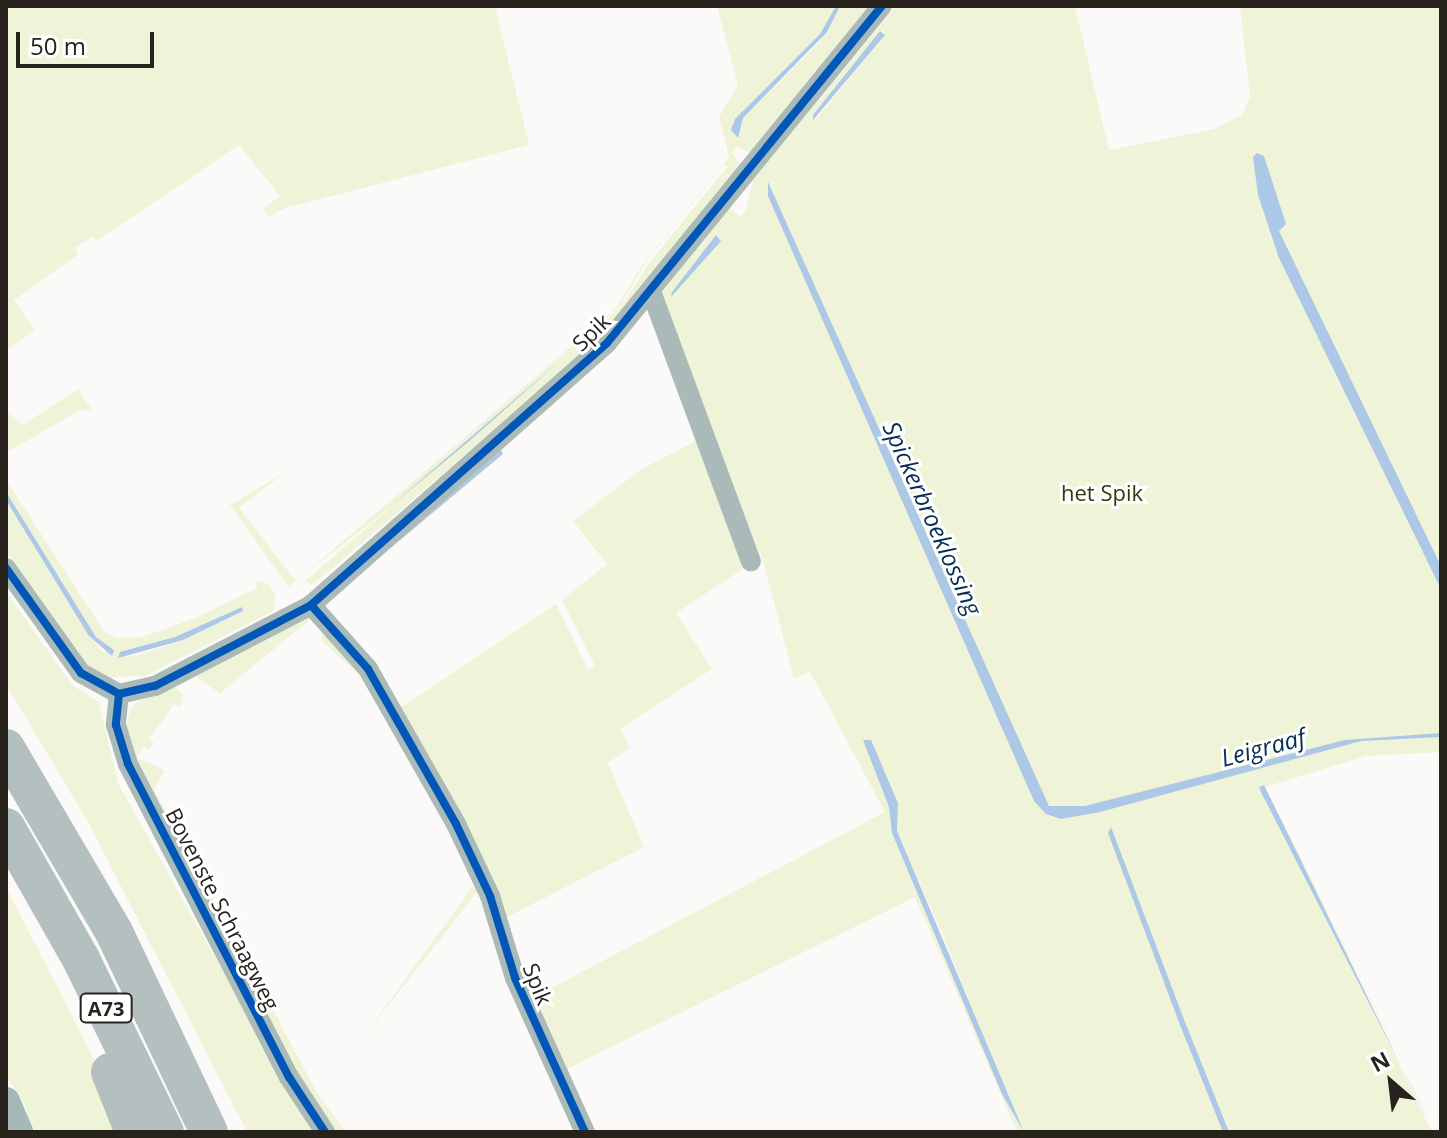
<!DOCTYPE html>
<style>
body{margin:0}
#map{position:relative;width:1447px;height:1138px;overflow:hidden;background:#fcfaf8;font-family:"Open Sans",sans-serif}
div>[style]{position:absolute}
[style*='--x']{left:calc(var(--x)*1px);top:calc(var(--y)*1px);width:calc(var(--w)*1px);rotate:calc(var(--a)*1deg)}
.green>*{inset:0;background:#eff4d8}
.water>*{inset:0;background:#adc7e6}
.street>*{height:20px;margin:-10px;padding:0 10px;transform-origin:10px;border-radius:10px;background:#a9bab9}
.secondary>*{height:28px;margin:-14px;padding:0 14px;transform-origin:14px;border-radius:14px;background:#a4b8b7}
.highway>*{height:38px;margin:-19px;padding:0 19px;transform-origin:19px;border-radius:19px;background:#b4c0bf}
.cycleway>*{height:8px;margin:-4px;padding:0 4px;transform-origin:4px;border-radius:4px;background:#0057b8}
span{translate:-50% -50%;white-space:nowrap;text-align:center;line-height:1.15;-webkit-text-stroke:6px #fff;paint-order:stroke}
.shield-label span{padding:2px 6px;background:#fff;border:2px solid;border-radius:6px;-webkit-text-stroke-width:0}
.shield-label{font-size:20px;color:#27221c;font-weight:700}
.street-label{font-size:22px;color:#27221c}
.park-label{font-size:22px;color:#32390d}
.water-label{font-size:24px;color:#052e57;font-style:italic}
.frame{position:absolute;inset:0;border:8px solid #27221c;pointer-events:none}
.north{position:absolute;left:1351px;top:1042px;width:80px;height:80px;-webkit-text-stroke:6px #fff;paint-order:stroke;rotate:332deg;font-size:22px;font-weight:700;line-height:32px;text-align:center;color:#27221c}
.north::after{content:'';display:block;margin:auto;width:28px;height:36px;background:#27221c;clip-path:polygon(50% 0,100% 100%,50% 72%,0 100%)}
.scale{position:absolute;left:16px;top:32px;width:138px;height:36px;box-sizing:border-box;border:4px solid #27221c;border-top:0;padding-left:10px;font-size:24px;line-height:28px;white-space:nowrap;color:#27221c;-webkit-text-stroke:6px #fff;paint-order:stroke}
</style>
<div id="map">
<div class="green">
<i style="clip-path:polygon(6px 6px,495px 6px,529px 145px,285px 208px,269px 217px,263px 209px,280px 196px,239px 145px,97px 241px,92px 236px,75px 248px,79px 254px,14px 300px,35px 330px,6px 351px)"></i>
<i style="clip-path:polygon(evenodd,717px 6px,836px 6px,820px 34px,745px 109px,734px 132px,738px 138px,743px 118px,816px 46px,840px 6px,874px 6px,754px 155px,737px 147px,732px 153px,743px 168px,606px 334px,327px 573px,311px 585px,305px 581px,391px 507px,301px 577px,614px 310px,646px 260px,729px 157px,719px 117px,738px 85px,717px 6px,724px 164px,727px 167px,649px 263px,622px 305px,589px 336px,621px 304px,648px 259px,724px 164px)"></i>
<i style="clip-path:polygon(evenodd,896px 6px,1075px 6px,1109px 150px,1214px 129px,1242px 115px,1250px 97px,1240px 6px,1441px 6px,1441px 733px,1428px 737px,1441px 737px,1441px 752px,1366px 756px,1265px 787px,1438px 1132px,1311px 881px,1432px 1132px,1017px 1132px,915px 897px,565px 1070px,517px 972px,528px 967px,542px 993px,885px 812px,810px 672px,794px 679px,764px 564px,659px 309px,660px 295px,718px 219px,729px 207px,740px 217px,746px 210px,753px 180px,896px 6px,883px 30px,885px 35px,815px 120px,813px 115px,883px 30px,896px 6px,892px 822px,943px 935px,1018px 1126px,893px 832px,892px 822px)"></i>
<i style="clip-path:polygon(78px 389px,93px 411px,80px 410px,6px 453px,6px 410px,23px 425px)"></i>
<i style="clip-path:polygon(700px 439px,752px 563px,676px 613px,712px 669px,620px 729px,630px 748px,608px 763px,644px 847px,505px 918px,373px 669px,402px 707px,556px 604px,588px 670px,595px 666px,562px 600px,607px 564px,573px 521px,640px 470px)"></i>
<i style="clip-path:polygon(284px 473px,239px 508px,296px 581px,289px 588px,230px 505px)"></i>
<i style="clip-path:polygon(evenodd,6px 480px,104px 631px,116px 638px,142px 637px,198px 617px,257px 588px,256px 580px,268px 584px,276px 596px,273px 611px,147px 675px,109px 678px,87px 667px,6px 551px,6px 500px,89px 636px,103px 652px,114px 650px,96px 637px,6px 492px,6px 480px,241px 607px,243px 611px,183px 640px,142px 654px,128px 657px,123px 652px,175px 637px,241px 607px)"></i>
<i style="clip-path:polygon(6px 591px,72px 685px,99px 702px,118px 783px,312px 1132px,247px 1132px,89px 824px,6px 684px)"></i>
<i style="clip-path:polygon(305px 613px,338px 639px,360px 676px,321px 640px,324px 631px,311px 619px,220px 693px,196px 677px)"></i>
<i style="clip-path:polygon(175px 686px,183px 695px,180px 708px,174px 704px,149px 739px,154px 743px,149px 750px,144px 746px,137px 758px,165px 770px,154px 790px,223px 913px,212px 913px,145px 790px,126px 728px,131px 708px,142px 698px)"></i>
<i style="clip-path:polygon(6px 887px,102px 1074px,125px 1132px,33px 1132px,24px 1103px,6px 1075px)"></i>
<i style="clip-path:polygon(472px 887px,482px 892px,512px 978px,578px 1132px,573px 1132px,516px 997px,478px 891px,362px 1039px)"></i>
<i style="clip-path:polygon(230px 928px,316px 1091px,346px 1132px,336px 1132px,311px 1098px,227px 941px)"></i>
</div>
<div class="water">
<i style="clip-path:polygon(836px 6px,840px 6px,827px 32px,743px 118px,738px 138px,731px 130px,735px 119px,820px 34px)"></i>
<i style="clip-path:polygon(880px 31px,885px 35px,813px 120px,813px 115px)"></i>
<i style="clip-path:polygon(1257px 153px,1264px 156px,1286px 224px,1279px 231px,1441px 566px,1441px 589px,1279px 258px,1258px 195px,1253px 157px)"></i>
<i style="clip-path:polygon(768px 182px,1049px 806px,1085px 806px,1345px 740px,1441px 733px,1441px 737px,1361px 741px,1100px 812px,1061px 819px,1046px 814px,1034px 801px,768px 196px)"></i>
<i style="clip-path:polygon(716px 235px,721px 241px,671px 297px,672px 292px)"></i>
<i style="clip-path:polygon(563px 358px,467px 443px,393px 504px,394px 503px)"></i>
<i style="clip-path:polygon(501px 450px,503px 454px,381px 556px)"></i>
<i style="clip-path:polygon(6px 492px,96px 637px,114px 650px,112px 656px,89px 636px,6px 500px)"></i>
<i style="clip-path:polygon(242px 607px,243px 611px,183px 640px,118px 658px,120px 652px,175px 637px)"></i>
<i style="clip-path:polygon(863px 740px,871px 740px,898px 803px,897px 831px,1024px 1132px,1002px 1094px,892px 833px,889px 807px)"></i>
<i style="clip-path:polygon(1264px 785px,1410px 1084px,1435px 1132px,1263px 796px,1259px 787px)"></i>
<i style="clip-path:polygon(1111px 827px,1185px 1022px,1229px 1132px,1223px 1132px,1180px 1025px,1108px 833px)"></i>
</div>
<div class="street">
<i style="--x:652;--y:294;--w:285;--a:69.7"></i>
<i style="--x:6;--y:568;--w:129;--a:54.5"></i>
<i style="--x:81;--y:673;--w:43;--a:28.9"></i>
<i style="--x:119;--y:694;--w:37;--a:-13"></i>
<i style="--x:155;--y:686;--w:176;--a:-27.4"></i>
<i style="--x:311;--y:605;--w:395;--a:-41.5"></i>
<i style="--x:607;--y:343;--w:435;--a:-50.8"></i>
<i style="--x:311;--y:605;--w:86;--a:48.3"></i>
<i style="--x:368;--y:669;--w:178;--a:60.4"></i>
<i style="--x:456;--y:824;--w:80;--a:64.7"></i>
<i style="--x:490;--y:896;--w:86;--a:73"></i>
<i style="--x:515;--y:978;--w:169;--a:65.6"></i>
<i style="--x:119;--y:694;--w:31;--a:96"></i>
<i style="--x:116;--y:725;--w:41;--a:72.9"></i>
<i style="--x:128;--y:764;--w:352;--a:62.8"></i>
<i style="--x:289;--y:1077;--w:66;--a:56.8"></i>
</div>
<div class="secondary">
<i style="--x:6;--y:1101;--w:34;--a:67"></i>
</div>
<div class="highway">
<i style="--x:6;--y:748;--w:213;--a:59.6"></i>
<i style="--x:114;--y:932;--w:221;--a:64.6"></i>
<i style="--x:6;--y:827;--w:152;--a:60.4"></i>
<i style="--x:81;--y:959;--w:192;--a:64.1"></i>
<i style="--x:110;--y:1072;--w:65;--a:68.2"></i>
</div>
<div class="cycleway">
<i style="--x:6;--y:568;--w:129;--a:54.5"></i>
<i style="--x:81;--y:673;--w:43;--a:28.9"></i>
<i style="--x:119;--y:694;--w:37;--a:-13"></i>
<i style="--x:155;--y:686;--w:176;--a:-27.4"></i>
<i style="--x:311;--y:605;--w:395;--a:-41.5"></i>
<i style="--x:607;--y:343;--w:435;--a:-50.8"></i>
<i style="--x:311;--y:605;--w:86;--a:48.3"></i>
<i style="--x:368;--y:669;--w:178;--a:60.4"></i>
<i style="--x:456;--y:824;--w:80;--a:64.7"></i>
<i style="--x:490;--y:896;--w:86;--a:73"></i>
<i style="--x:515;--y:978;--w:169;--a:65.6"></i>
<i style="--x:119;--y:694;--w:31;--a:96"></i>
<i style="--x:116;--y:725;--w:41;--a:72.9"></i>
<i style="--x:128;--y:764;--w:352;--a:62.8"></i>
<i style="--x:289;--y:1077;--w:66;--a:56.8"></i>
</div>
<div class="shield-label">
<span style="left:106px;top:1008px">A73</span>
</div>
<div class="street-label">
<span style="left:591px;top:332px;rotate:-44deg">Spik</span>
<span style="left:223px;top:909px;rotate:63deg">Bovenste Schraagweg</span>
<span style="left:538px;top:984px;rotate:68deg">Spik</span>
</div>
<div class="park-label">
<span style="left:1102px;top:493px">het Spik</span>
</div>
<div class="water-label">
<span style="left:933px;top:518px;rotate:66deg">Spickerbroeklossing</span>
<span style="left:1263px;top:747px;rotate:-15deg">Leigraaf</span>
</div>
<div class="frame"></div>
<div class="north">N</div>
<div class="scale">50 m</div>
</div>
